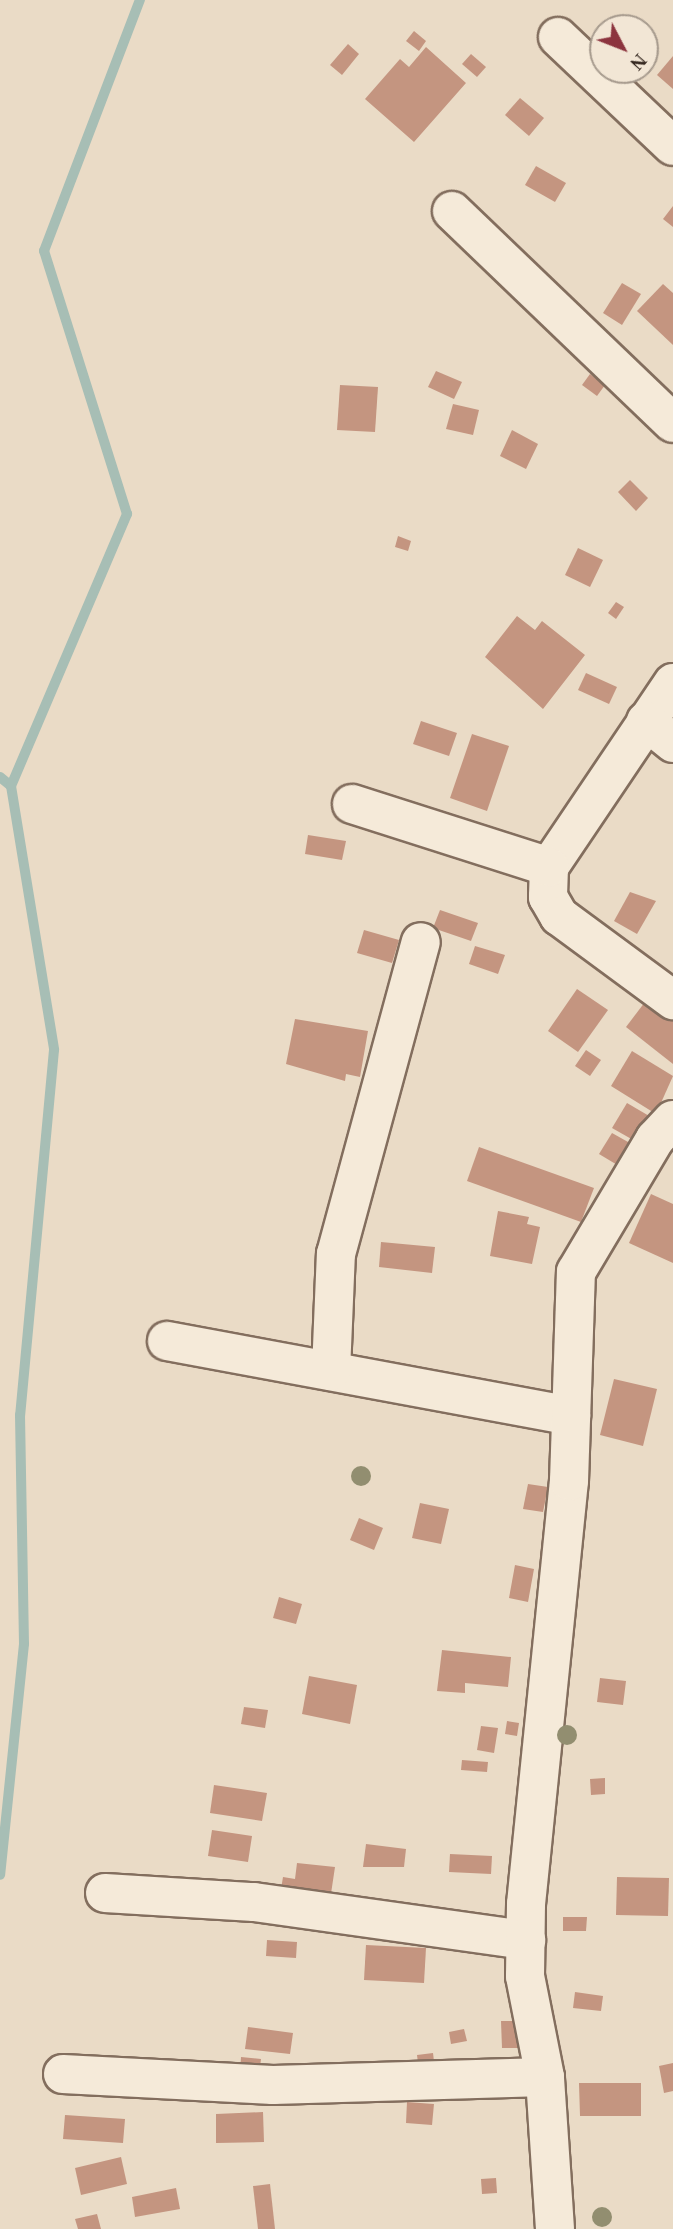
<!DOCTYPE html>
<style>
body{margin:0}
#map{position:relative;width:673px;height:2229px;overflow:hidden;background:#eadbc6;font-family:"Times New Roman",serif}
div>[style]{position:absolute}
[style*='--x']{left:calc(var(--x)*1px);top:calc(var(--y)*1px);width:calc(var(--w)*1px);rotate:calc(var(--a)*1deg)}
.stream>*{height:10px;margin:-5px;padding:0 5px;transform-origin:5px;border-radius:5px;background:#a7beb5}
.building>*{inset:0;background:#c49580}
.roads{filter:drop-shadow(2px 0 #836e5e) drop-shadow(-2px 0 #836e5e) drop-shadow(0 2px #836e5e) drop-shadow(0 -2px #836e5e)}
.minor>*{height:38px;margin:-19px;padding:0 19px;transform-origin:19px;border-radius:19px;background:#f5ead9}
.trees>*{width:20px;height:20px;margin:-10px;border-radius:50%;background:#928e70}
span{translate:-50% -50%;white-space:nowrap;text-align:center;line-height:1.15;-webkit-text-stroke:7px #f2e6d5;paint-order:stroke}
.north{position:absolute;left:589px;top:14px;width:70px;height:70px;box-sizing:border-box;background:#f2e6d5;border:2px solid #a69a8d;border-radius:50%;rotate:132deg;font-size:19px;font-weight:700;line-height:28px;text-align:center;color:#352820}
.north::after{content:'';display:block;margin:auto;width:24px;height:32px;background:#8c343e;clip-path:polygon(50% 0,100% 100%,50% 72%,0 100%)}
</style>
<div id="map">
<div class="stream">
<i style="--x:0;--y:777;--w:14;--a:39"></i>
<i style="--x:11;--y:786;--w:267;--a:80.7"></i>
<i style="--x:54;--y:1050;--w:367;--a:95.3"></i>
<i style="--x:20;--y:1415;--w:229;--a:89"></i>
<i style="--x:24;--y:1644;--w:232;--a:95.9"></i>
<i style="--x:11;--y:786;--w:296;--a:-66.9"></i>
<i style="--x:127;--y:514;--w:276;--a:-107.5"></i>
<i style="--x:44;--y:251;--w:269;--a:-69.1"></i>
</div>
<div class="building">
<i style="clip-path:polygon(414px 31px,426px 41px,419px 51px,406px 41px)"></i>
<i style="clip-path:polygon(348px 44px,359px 54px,342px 75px,330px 65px)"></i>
<i style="clip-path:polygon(426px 47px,466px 83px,414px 142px,365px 99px,400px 59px,409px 67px)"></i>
<i style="clip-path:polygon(471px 54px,486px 67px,477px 77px,462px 64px)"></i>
<i style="clip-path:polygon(673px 56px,673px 89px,657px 75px)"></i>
<i style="clip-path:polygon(520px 98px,544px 118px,529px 136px,505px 115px)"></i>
<i style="clip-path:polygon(536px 166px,566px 183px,555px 202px,525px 185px)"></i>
<i style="clip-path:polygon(673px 206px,673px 227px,663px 219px)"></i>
<i style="clip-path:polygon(622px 283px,641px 294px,622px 325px,603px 313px)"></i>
<i style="clip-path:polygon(663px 284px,673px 293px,673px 345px,637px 311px)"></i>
<i style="clip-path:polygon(436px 371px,462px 382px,454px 399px,428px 387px)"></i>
<i style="clip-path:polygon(590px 374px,605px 385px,597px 396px,582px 385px)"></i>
<i style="clip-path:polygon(340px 385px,378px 387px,375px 432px,337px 430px)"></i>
<i style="clip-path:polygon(453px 404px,479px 410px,473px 435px,446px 429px)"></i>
<i style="clip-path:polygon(512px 430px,538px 444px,526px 469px,500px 456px)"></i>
<i style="clip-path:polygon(630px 480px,648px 498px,636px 511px,618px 492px)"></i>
<i style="clip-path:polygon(398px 536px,411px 541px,408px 551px,395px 547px)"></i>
<i style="clip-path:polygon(578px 548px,603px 560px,590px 587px,565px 575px)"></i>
<i style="clip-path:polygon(616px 602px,624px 607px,616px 619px,608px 613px)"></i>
<i style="clip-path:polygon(517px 616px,535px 630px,542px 621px,585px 655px,543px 709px,485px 657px)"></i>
<i style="clip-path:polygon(586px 673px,617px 687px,609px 704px,578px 690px)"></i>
<i style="clip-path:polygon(421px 721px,457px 733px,449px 756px,413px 744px)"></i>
<i style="clip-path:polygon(472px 734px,509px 746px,487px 811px,450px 798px)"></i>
<i style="clip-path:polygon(308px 835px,346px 841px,342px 860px,305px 854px)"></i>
<i style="clip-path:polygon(630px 892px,656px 901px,637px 934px,614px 921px)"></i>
<i style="clip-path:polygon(440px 910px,478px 923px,471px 941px,433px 928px)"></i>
<i style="clip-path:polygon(364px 930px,399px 940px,392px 963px,357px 953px)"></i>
<i style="clip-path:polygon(475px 946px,505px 955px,498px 974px,469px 964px)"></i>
<i style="clip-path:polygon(577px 989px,608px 1010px,578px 1052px,548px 1031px)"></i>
<i style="clip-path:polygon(648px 998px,673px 1018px,673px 1064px,626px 1027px)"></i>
<i style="clip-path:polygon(295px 1019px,368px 1031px,360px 1077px,346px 1074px,345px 1081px,286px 1064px)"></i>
<i style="clip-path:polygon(586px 1050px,601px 1060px,590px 1076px,575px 1066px)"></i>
<i style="clip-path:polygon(632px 1051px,673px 1076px,656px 1114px,611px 1086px)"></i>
<i style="clip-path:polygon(627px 1103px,656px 1120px,642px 1145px,612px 1128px)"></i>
<i style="clip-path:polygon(612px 1133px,637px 1147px,624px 1169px,599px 1154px)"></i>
<i style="clip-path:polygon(479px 1147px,594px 1188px,581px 1222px,467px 1181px)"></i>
<i style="clip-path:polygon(651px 1194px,673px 1204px,673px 1263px,629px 1243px)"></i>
<i style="clip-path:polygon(498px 1211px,529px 1217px,527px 1224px,540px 1227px,532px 1264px,490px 1256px)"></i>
<i style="clip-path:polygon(381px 1242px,435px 1247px,432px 1273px,379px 1267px)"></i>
<i style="clip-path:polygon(614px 1379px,657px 1389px,643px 1446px,600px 1435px)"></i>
<i style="clip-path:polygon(528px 1484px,548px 1487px,543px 1512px,523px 1509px)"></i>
<i style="clip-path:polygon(420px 1503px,449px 1509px,441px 1544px,412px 1538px)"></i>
<i style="clip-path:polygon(359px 1518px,383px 1528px,374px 1550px,350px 1540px)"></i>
<i style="clip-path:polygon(515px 1565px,534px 1569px,528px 1602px,509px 1598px)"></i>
<i style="clip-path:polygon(279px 1597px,302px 1604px,296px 1624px,273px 1618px)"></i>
<i style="clip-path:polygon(442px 1650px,511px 1657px,508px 1687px,465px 1683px,465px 1693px,437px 1691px)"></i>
<i style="clip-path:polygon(309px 1676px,357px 1685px,350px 1724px,302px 1714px)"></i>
<i style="clip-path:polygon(600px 1678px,626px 1681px,623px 1705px,597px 1702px)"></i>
<i style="clip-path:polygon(244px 1707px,268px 1710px,265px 1728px,241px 1724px)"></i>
<i style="clip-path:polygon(507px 1721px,519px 1723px,517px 1736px,505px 1734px)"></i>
<i style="clip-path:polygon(481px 1726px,498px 1728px,494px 1753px,477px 1750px)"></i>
<i style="clip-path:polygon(462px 1760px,488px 1762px,487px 1772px,461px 1770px)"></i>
<i style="clip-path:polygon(605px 1778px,605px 1794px,591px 1795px,590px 1779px)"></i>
<i style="clip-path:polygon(214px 1785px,267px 1793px,262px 1821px,210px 1813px)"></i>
<i style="clip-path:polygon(212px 1830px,252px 1836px,248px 1862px,208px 1856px)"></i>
<i style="clip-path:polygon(366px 1844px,406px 1849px,404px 1867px,363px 1867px)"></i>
<i style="clip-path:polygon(450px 1854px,492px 1856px,491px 1874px,449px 1872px)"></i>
<i style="clip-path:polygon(297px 1863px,335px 1867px,329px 1907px,279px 1901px,283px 1877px,295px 1879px)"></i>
<i style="clip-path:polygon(617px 1877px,669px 1878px,668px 1916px,616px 1915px)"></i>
<i style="clip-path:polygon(563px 1917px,587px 1917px,586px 1931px,563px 1931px)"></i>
<i style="clip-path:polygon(267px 1940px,297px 1942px,296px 1958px,266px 1956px)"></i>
<i style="clip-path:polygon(366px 1945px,426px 1948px,424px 1983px,364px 1980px)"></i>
<i style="clip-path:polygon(575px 1992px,603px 1996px,601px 2011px,573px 2008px)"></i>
<i style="clip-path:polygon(501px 2021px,520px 2021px,521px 2048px,502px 2048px)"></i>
<i style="clip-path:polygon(248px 2027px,293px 2033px,290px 2054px,245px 2049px)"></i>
<i style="clip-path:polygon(464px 2029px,467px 2041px,451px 2044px,449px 2032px)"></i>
<i style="clip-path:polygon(433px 2053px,435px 2070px,419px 2072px,417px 2055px)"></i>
<i style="clip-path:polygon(241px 2057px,261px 2059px,259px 2075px,240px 2073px)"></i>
<i style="clip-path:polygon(673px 2063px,673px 2091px,664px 2093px,659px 2066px)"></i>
<i style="clip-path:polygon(579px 2083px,641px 2083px,641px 2116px,580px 2116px)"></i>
<i style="clip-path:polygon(407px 2102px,434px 2104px,432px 2125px,406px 2123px)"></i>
<i style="clip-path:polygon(263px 2112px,264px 2142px,216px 2143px,216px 2114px)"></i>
<i style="clip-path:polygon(65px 2115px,125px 2119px,123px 2143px,63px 2139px)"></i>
<i style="clip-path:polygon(121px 2157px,127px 2184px,81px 2195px,75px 2168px)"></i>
<i style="clip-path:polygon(496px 2178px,497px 2193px,482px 2194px,481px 2179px)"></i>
<i style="clip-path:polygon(270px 2184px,275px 2229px,258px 2229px,253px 2186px)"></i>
<i style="clip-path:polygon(176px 2188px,180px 2209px,135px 2217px,132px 2197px)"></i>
<i style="clip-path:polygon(97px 2214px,101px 2229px,78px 2229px,75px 2219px)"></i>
</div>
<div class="roads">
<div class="minor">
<i style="--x:558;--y:37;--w:158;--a:43.5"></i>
<i style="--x:452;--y:211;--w:306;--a:43.8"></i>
<i style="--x:673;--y:683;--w:222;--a:124"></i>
<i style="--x:549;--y:867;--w:30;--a:92"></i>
<i style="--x:548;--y:897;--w:22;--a:60"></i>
<i style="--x:559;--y:916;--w:142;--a:36.4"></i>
<i style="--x:646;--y:721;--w:35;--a:39"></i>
<i style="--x:352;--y:804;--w:207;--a:17.7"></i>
<i style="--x:167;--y:1341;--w:411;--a:10.5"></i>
<i style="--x:331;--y:1371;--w:117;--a:-87.6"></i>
<i style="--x:336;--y:1254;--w:323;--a:-74.8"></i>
<i style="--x:105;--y:1893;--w:149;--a:3.5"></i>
<i style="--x:254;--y:1902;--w:275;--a:8"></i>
<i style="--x:63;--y:2074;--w:210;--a:3"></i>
<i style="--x:273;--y:2085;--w:272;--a:-1.7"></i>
<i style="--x:555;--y:2229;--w:152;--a:-93.8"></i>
<i style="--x:545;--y:2077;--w:103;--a:-101.2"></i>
<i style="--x:525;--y:1976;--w:72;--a:-89.2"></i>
<i style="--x:526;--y:1904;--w:425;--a:-84.2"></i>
<i style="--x:569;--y:1481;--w:209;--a:-88.1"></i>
<i style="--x:576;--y:1272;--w:155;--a:-59.3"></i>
<i style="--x:655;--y:1139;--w:26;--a:-47"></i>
</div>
</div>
<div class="trees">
<i style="left:361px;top:1476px"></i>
<i style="left:567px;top:1735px"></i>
<i style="left:602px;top:2217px"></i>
</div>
<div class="north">N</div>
</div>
